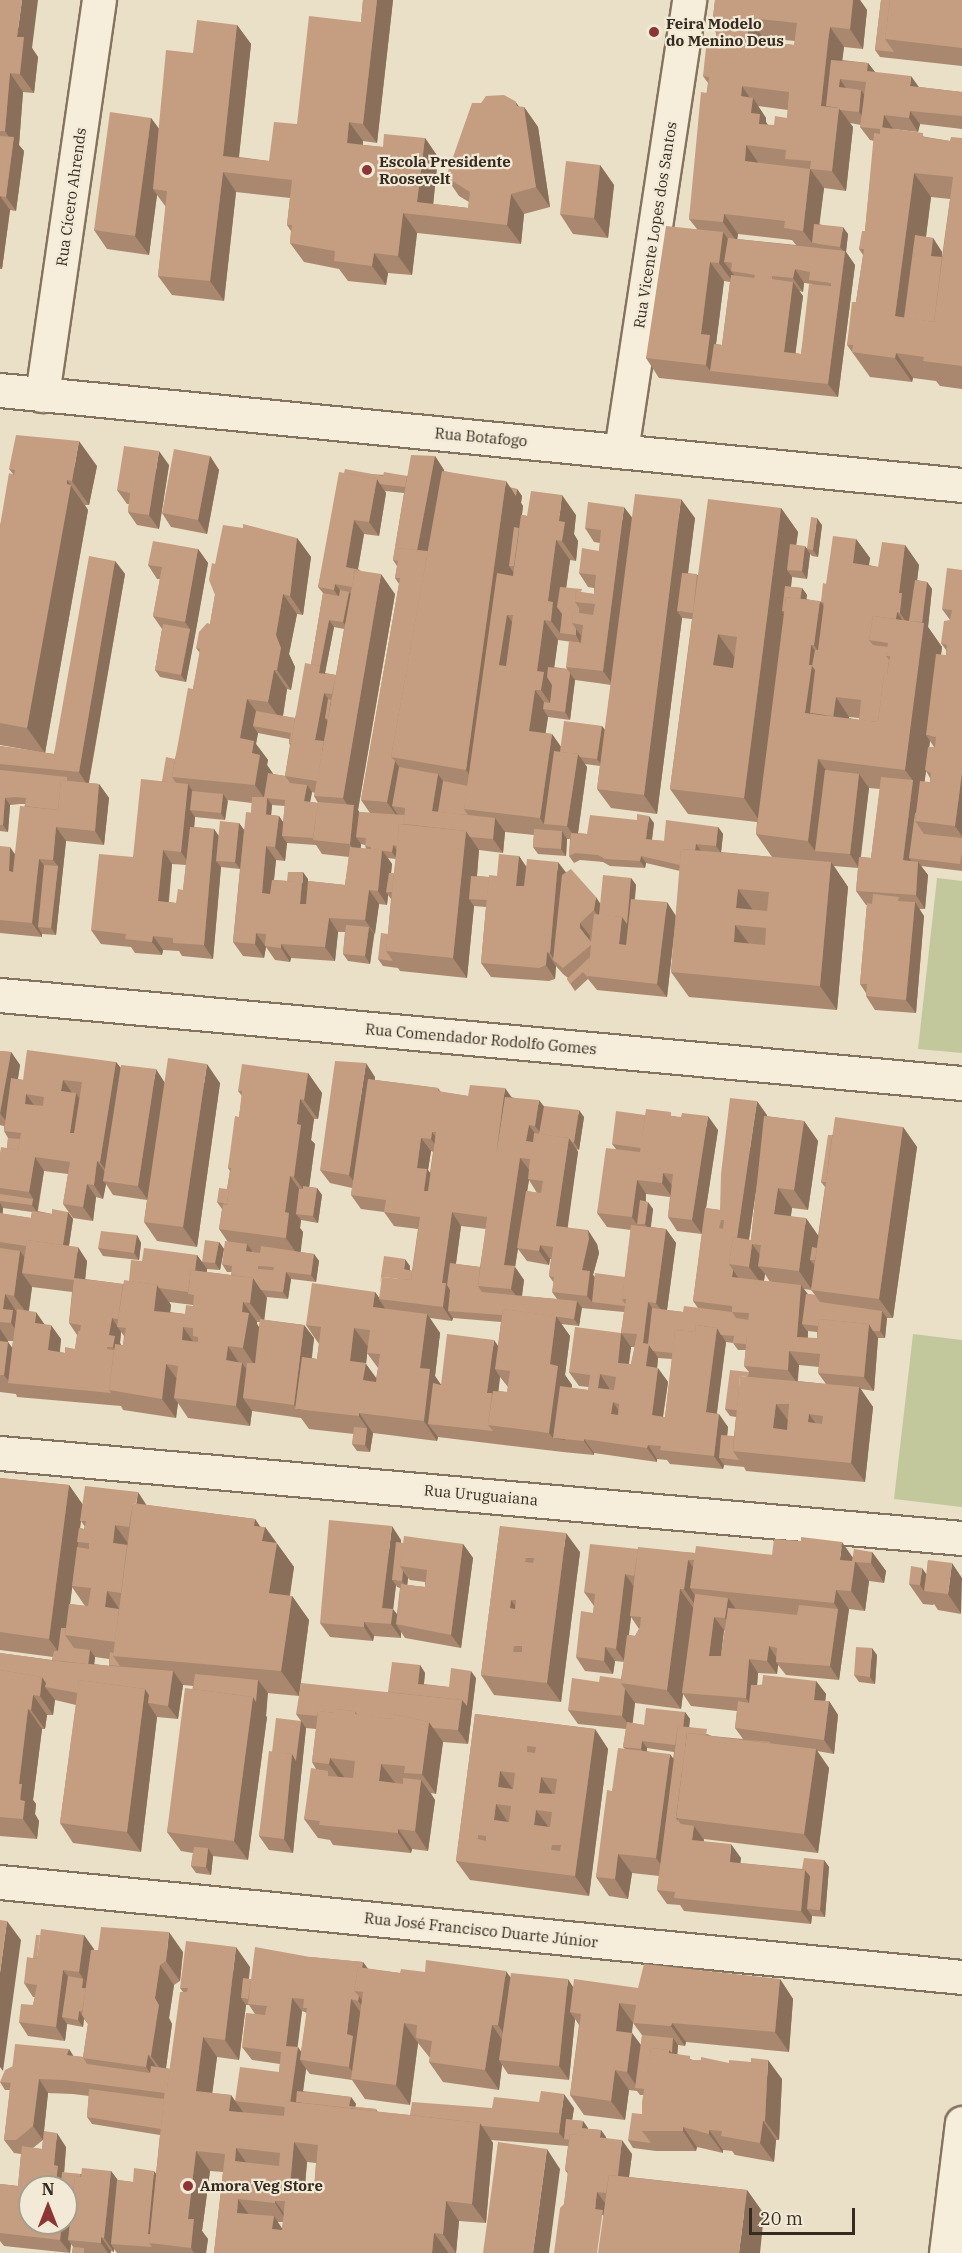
<!DOCTYPE html>
<meta charset="utf-8">
<style>
body{margin:0}
#map{position:relative;width:962px;height:2253px;overflow:hidden;background:#eae0c7;font-family:"IBM Plex Serif",serif}
div>[style]{position:absolute}
[style*='--x']{left:calc(var(--x)*1px);top:calc(var(--y)*1px);width:calc(var(--w)*1px);rotate:calc(var(--a)*1deg)}
.green>*{inset:0;background:#c2c79c}
.roads{filter:drop-shadow(2px 0 #84735e) drop-shadow(-2px 0 #84735e) drop-shadow(0 2px #84735e) drop-shadow(0 -2px #84735e)}
.minor>*{height:33px;margin:-16.5px;padding:0 16.5px;transform-origin:16.5px;border-radius:16.5px;background:#f6eeda}
.wall>*{inset:0;background:#a9886f}
.shaded-wall>*{inset:0;background:#8a6f5a}
.building>*{inset:0;background:#c59e81}
.dots>*{width:16px;height:16px;translate:-50% -50%;box-sizing:border-box;border:3px solid #f2ead6;border-radius:50%}
span{translate:-50% -50%;white-space:nowrap;text-align:center;line-height:1.15;-webkit-text-stroke:4.5px #f2ead6;paint-order:stroke}
.poi-label{font-size:15px;color:#362b20;font-weight:700}
.left{translate:0 -50%;text-align:left}
.street-label{font-size:15px;color:#362b20}
.north{position:absolute;left:18px;top:2175px;width:60px;height:60px;box-sizing:border-box;background:#f2ead6;border:2px solid #a79e8d;border-radius:50%;rotate:0deg;font-size:16px;font-weight:700;line-height:24px;text-align:center;color:#362b20}
.north::after{content:'';display:block;margin:auto;width:21px;height:27px;background:#8d3534;clip-path:polygon(50% 0,100% 100%,50% 72%,0 100%)}
.scale{position:absolute;left:749px;top:2208px;width:106px;height:27px;box-sizing:border-box;border:3px solid #362b20;border-top:0;padding-left:8px;font-size:18px;line-height:21px;white-space:nowrap;color:#362b20;-webkit-text-stroke:4px #f2ead6;paint-order:stroke}
</style>
<div id="map">
<div class="green">
<i style="clip-path:polygon(937px 878px,962px 881px,962px 1053px,918px 1049px)"></i>
<i style="clip-path:polygon(913px 1334px,962px 1340px,962px 1507px,894px 1499px)"></i>
</div>
<div class="roads">
<div class="minor">
<i style="--x:0;--y:390;--w:967;--a:5.64"></i>
<i style="--x:42;--y:395;--w:399;--a:-81.8"></i>
<i style="--x:621;--y:451;--w:456;--a:-81.4"></i>
<i style="--x:0;--y:995;--w:966;--a:5.23"></i>
<i style="--x:0;--y:1453;--w:966;--a:5.05"></i>
<i style="--x:0;--y:1882;--w:967;--a:5.64"></i>
<i style="--x:946;--y:2253;--w:131;--a:-83"></i>
</div>
</div>
<div class="wall">
<i style="clip-path:polygon(0 0,38px 57px,34px 93px,23px 92px,19px 145px,24px 151px,16px 211px,10px 210px,2px 269px,0 269px)"></i>
<i style="clip-path:polygon(363px 0,393px 0,377px 143px,363px 141px,363px 145px,383px 147px,425px 138px,438px 157px,433px 204px,468px 208px,469px 202px,459px 196px,446px 177px,519px 107px,524px 107px,538px 127px,550px 207px,524px 214px,521px 244px,417px 233px,412px 275px,388px 273px,386px 285px,348px 281px,339px 269px,304px 262px,290px 243px,291px 231px,287px 225px,290px 198px,236px 192px,224px 301px,172px 295px,158px 276px,166px 207px,157px 195px,149px 255px,107px 249px,94px 230px,151px 118px,159px 129px,193px 53px,237px 25px,251px 44px,239px 157px,269px 161px,297px 124px,361px 22px)"></i>
<i style="clip-path:polygon(evenodd,715px 0,860px 0,867px 10px,863px 49px,844px 47px,842px 60px,868px 63px,875px 72px,919px 87px,962px 92px,962px 129px,920px 124px,918px 132px,893px 129px,926px 137px,950px 141px,962px 138px,962px 389px,940px 386px,936px 381px,913px 378px,912px 382px,870px 377px,847px 345px,856px 302px,863px 255px,859px 249px,865px 231px,874px 141px,870px 140px,860px 127px,861px 125px,850px 123px,853px 127px,846px 191px,824px 188px,818px 180px,824px 188px,819px 224px,848px 234px,846px 252px,855px 265px,838px 397px,659px 378px,646px 358px,697px 229px,689px 219px,708px 83px,703px 76px,716px 39px,716px 33px,712px 26px,715px 0,763px 38px,795px 41px,794px 45px,763px 41px,763px 38px,715px 0,758px 106px,788px 110px,787px 118px,774px 125px,768px 125px,766px 122px,766px 118px,758px 106px,715px 0,931px 197px,950px 199px,942px 257px,942px 252px,933px 238px,926px 237px,931px 197px,715px 0,738px 234px,792px 240px,796px 245px,737px 239px,738px 234px,715px 0,724px 281px,730px 282px,722px 345px,716px 344px,724px 281px,715px 0,804px 283px,812px 284px,801px 354px,795px 353px,803px 296px,799px 291px,803px 292px,804px 283px)"></i>
<i style="clip-path:polygon(881px 0,962px 0,962px 66px,880px 57px,875px 50px)"></i>
<i style="clip-path:polygon(600px 165px,614px 185px,608px 238px,573px 234px,560px 214px)"></i>
<i style="clip-path:polygon(210px 456px,219px 470px,207px 534px,171px 527px,162px 513px)"></i>
<i style="clip-path:polygon(evenodd,435px 456px,444px 470px,444px 471px,517px 489px,522px 496px,521px 503px,523px 506px,522px 515px,527px 516px,576px 515px,574px 534px,578px 541px,576px 561px,570px 560px,566px 588px,584px 593px,594px 594px,594px 588px,588px 587px,579px 573px,599px 551px,600px 543px,594px 542px,585px 528px,632px 518px,695px 518px,688px 573px,698px 575px,781px 508px,798px 532px,796px 545px,807px 548px,822px 525px,818px 557px,812px 556px,810px 554px,807px 579px,792px 577px,791px 587px,802px 588px,807px 595px,806px 599px,821px 602px,826px 584px,856px 539px,870px 558px,869px 565px,878px 567px,905px 545px,919px 565px,917px 580px,927px 582px,932px 589px,928px 627px,942px 647px,941px 655px,946px 655px,946px 650px,941px 643px,950px 620px,942px 609px,962px 570px,962px 871px,921px 866px,928px 875px,925px 909px,919px 909px,924px 916px,916px 1013px,875px 1010px,866px 996px,866px 993px,860px 984px,867px 905px,866px 905px,856px 891px,858px 868px,834px 866px,848px 887px,837px 1010px,689px 997px,671px 972px,675px 926px,667px 997px,597px 990px,588px 979px,575px 991px,567px 979px,568px 978px,563px 974px,556px 966px,555px 979px,549px 981px,491px 977px,481px 963px,486px 907px,474px 906px,467px 978px,400px 971px,398px 968px,383px 966px,378px 959px,388px 934px,391px 899px,388px 895px,387px 905px,379px 904px,370px 964px,348px 961px,343px 954px,345px 932px,338px 932px,335px 961px,291px 958px,290px 962px,275px 960px,266px 947px,264px 958px,243px 956px,233px 942px,240px 869px,221px 867px,213px 959px,182px 956px,179px 951px,163px 950px,162px 955px,135px 953px,131px 947px,101px 944px,91px 930px,133px 857px,162px 781px,175px 759px,193px 689px,200px 653px,196px 648px,210px 624px,215px 595px,215px 564px,297px 538px,311px 557px,303px 615px,297px 614px,289px 654px,295px 667px,291px 690px,287px 689px,283px 716px,295px 718px,311px 664px,323px 593px,318px 587px,344px 473px,407px 476px,435px 456px,385px 491px,404px 493px,393px 560px,397px 566px,395px 578px,399px 584px,361px 800px,370px 813px,359px 812px,358px 810px,395px 594px,358px 569px,364px 534px,379px 536px,386px 493px,385px 491px,435px 456px,682px 618px,692px 619px,670px 789px,688px 814px,757px 822px,756px 834px,772px 857px,721px 852px,723px 834px,718px 827px,664px 841px,652px 840px,654px 823px,587px 834px,578px 833px,587px 767px,585px 764px,600px 766px,597px 789px,611px 808px,657px 814px,682px 618px,435px 456px,334px 627px,344px 629px,336px 675px,325px 673px,334px 627px,435px 456px,558px 640px,580px 643px,566px 667px,567px 669px,554px 667px,558px 640px,435px 456px,575px 680px,611px 685px,605px 730px,602px 726px,561px 747px,552px 734px,545px 733px,548px 717px,570px 720px,575px 680px,435px 456px,849px 717px,859px 718px,859px 720px,849px 718px,849px 717px,435px 456px,258px 733px,289px 739px,289px 743px,290px 745px,285px 776px,273px 774px,267px 765px,268px 760px,256px 744px,258px 733px,435px 456px,930px 741px,934px 747px,929px 747px,930px 741px,435px 456px,926px 771px,930px 778px,930px 782px,924px 782px,926px 771px,435px 456px,869px 788px,880px 789px,871px 858px,861px 857px,869px 788px,435px 456px,312px 792px,315px 793px,314px 796px,318px 803px,310px 802px,312px 792px,435px 456px,227px 800px,252px 803px,251px 813px,244px 830px,239px 823px,219px 836px,214px 829px,194px 827px,195px 817px,225px 820px,227px 800px,435px 456px,272px 805px,285px 806px,283px 822px,279px 816px,271px 815px,272px 805px,435px 456px,505px 832px,534px 835px,533px 847px,538px 854px,566px 856px,567px 839px,570px 839px,569px 856px,574px 863px,580px 860px,603px 862px,610px 866px,645px 868px,646px 863px,680px 871px,676px 916px,635px 900px,636px 885px,631px 878px,600px 904px,566px 872px,526px 866px,519px 856px,497px 876px,489px 877px,477px 876px,479px 850px,503px 853px,505px 832px,435px 456px,287px 843px,316px 845px,322px 854px,349px 857px,345px 885px,308px 881px,308px 879px,287px 881px,274px 880px,276px 860px,285px 861px,287px 843px,435px 456px,361px 844px,365px 845px,366px 849px,361px 848px,361px 844px,435px 456px,388px 858px,396px 859px,394px 873px,391px 873px,392px 864px,388px 858px,435px 456px,172px 864px,186px 865px,183px 890px,176px 903px,169px 902px,172px 864px)"></i>
<i style="clip-path:polygon(169px 465px,159px 529px,137px 525px,128px 512px,129px 504px,127px 504px,117px 490px)"></i>
<i style="clip-path:polygon(97px 466px,89px 505px,85px 505px,88px 510px,45px 753px,0 745px,0 526px,13px 474px,9px 469px)"></i>
<i style="clip-path:polygon(198px 549px,208px 563px,186px 682px,160px 677px,155px 670px,162px 629px,153px 616px,160px 579px,157px 579px,148px 565px)"></i>
<i style="clip-path:polygon(115px 561px,125px 574px,89px 783px,99px 784px,109px 798px,104px 845px,66px 841px,56px 935px,42px 934px,42px 937px,0 933px,0 846px,15px 854px,25px 804px,20px 804px,10px 805px,8px 832px,0 831px,0 746px,54px 754px)"></i>
<i style="clip-path:polygon(evenodd,0 1051px,11px 1052px,20px 1065px,18px 1079px,23px 1080px,116px 1062px,121px 1068px,164px 1082px,220px 1083px,197px 1247px,157px 1241px,144px 1222px,147px 1200px,113px 1195px,106px 1184px,103px 1199px,96px 1197px,93px 1221px,73px 1218px,63px 1204px,68px 1174px,44px 1171px,38px 1211px,52px 1214px,68px 1212px,73px 1219px,69px 1246px,87px 1261px,85px 1279px,123px 1284px,129px 1281px,142px 1261px,197px 1255px,202px 1262px,219px 1242px,224px 1249px,220px 1270px,207px 1269px,207px 1272px,231px 1275px,232px 1272px,227px 1272px,222px 1264px,228px 1242px,219px 1229px,222px 1209px,217px 1202px,227px 1189px,230px 1171px,228px 1168px,239px 1117px,242px 1096px,238px 1091px,308px 1073px,322px 1093px,318px 1119px,314px 1119px,311px 1140px,315px 1144px,309px 1187px,317px 1188px,322px 1195px,318px 1223px,301px 1220px,300px 1228px,303px 1232px,300px 1252px,314px 1254px,319px 1261px,316px 1282px,291px 1279px,288px 1299px,266px 1297px,264px 1320px,304px 1325px,314px 1338px,312px 1358px,317px 1359px,319px 1344px,306px 1325px,375px 1292px,379px 1298px,410px 1266px,410px 1270px,412px 1271px,418px 1229px,394px 1226px,384px 1212px,361px 1209px,351px 1195px,352px 1188px,330px 1183px,320px 1170px,375px 1077px,375px 1080px,438px 1088px,441px 1092px,468px 1096px,511px 1097px,584px 1117px,579px 1150px,577px 1149px,578px 1152px,567px 1227px,597px 1244px,599px 1253px,593px 1275px,595px 1277px,625px 1277px,631px 1230px,607px 1227px,597px 1213px,616px 1149px,612px 1144px,645px 1115px,674px 1116px,718px 1130px,706px 1208px,720px 1210px,767px 1115px,766px 1116px,804px 1121px,818px 1141px,808px 1210px,792px 1208px,791px 1216px,818px 1236px,825px 1187px,821px 1182px,832px 1135px,903px 1127px,917px 1147px,893px 1318px,887px 1318px,885px 1338px,878px 1338px,874px 1391px,861px 1389px,873px 1407px,865px 1482px,746px 1471px,744px 1467px,724px 1465px,723px 1469px,670px 1464px,667px 1460px,657px 1459px,657px 1462px,594px 1453px,594px 1455px,563px 1452px,438px 1437px,437px 1441px,373px 1433px,370px 1452px,357px 1451px,352px 1444px,354px 1434px,309px 1429px,301px 1418px,252px 1411px,250px 1426px,188px 1418px,178px 1403px,176px 1418px,123px 1410px,121px 1406px,17px 1397px,16px 1394px,0 1392px,0 1153px,7px 1148px,8px 1138px,4px 1131px,4px 1126px,0 1125px,0 1051px,431px 1151px,433px 1152px,430px 1173px,428px 1170px,431px 1151px,0 1051px,529px 1180px,537px 1193px,527px 1191px,529px 1180px,0 1051px,757px 1182px,751px 1240px,749px 1240px,757px 1182px,0 1051px,646px 1194px,670px 1197px,668px 1217px,677px 1231px,702px 1234px,693px 1301px,698px 1308px,683px 1312px,667px 1310px,676px 1243px,666px 1229px,651px 1227px,653px 1209px,646px 1201px,646px 1194px,0 1051px,3px 1208px,32px 1212px,31px 1218px,3px 1214px,3px 1208px,0 1051px,461px 1226px,486px 1229px,480px 1267px,456px 1264px,461px 1226px,0 1051px,518px 1249px,527px 1261px,549px 1265px,550px 1259px,551px 1259px,549px 1276px,554px 1283px,552px 1292px,557px 1299px,522px 1296px,524px 1280px,515px 1267px,518px 1249px,0 1051px,765px 1274px,770px 1282px,764px 1281px,765px 1274px,0 1051px,32px 1287px,72px 1292px,69px 1323px,77px 1335px,75px 1349px,65px 1353px,60px 1352px,61px 1339px,29px 1311px,32px 1287px,0 1051px,804px 1289px,811px 1290px,815px 1295px,808px 1294px,804px 1289px,0 1051px,169px 1302px,193px 1305px,193px 1306px,185px 1314px,170px 1312px,171px 1305px,169px 1302px,0 1051px,581px 1308px,624px 1312px,621px 1333px,569px 1372px,579px 1386px,589px 1387px,588px 1390px,571px 1388px,572px 1385px,565px 1375px,570px 1336px,561px 1324px,579px 1326px,581px 1308px,0 1051px,430px 1318px,452px 1321px,453px 1318px,501px 1322px,498px 1346px,441px 1385px,435px 1376px,440px 1333px,430px 1318px,0 1051px,257px 1322px,260px 1322px,259px 1328px,257px 1324px,257px 1322px,0 1051px,808px 1331px,817px 1332px,817px 1338px,808px 1338px,808px 1331px,0 1051px,121px 1332px,124px 1336px,123px 1345px,121px 1345px,120px 1343px,121px 1332px,0 1051px,8px 1341px,13px 1341px,12px 1348px,8px 1342px,8px 1341px,0 1051px,726px 1342px,733px 1343px,738px 1350px,746px 1350px,744px 1366px,749px 1372px,725px 1409px,730px 1416px,736px 1417px,734px 1436px,727px 1436px,728px 1427px,717px 1413px,726px 1342px,0 1051px,631px 1347px,635px 1347px,631px 1364px,629px 1364px,631px 1347px,0 1051px,367px 1353px,378px 1368px,376px 1379px,366px 1364px,367px 1353px,0 1051px,658px 1358px,672px 1359px,665px 1417px,663px 1417px,668px 1382px,657px 1368px,658px 1358px,0 1051px,799px 1365px,819px 1367px,818px 1373px,826px 1384px,798px 1381px,799px 1365px,0 1051px,500px 1377px,508px 1387px,507px 1392px,498px 1391px,500px 1377px)"></i>
<i style="clip-path:polygon(137px 1235px,141px 1243px,139px 1260px,103px 1256px,98px 1248px)"></i>
<i style="clip-path:polygon(evenodd,0 1478px,69px 1485px,83px 1505px,146px 1505px,255px 1519px,260px 1527px,265px 1527px,294px 1567px,290px 1596px,292px 1596px,309px 1620px,299px 1696px,267px 1693px,266px 1716px,267px 1717px,248px 1860px,213px 1856px,211px 1875px,196px 1873px,191px 1866px,193px 1853px,181px 1851px,167px 1832px,193px 1686px,183px 1685px,178px 1719px,157px 1717px,141px 1852px,73px 1843px,60px 1823px,76px 1705px,55px 1700px,53px 1715px,47px 1715px,45px 1729px,42px 1729px,33px 1800px,36px 1804px,35px 1814px,39px 1821px,37px 1839px,0 1836px,0 1653px,52px 1660px,53px 1657px,0 1650px,0 1478px,81px 1521px,85px 1527px,84px 1529px,80px 1528px,81px 1521px,0 1478px,72px 1587px,85px 1606px,70px 1604px,72px 1587px,0 1478px,95px 1657px,109px 1659px,109px 1666px,94px 1664px,95px 1657px)"></i>
<i style="clip-path:polygon(500px 1526px,580px 1552px,561px 1702px,494px 1695px,481px 1675px)"></i>
<i style="clip-path:polygon(evenodd,401px 1540px,401px 1543px,463px 1544px,473px 1558px,461px 1648px,405px 1638px,401px 1632px,401px 1638px,374px 1636px,373px 1641px,330px 1637px,320px 1623px,401px 1540px,408px 1578px,410px 1580px,425px 1582px,425px 1587px,407px 1585px,408px 1578px,401px 1540px,396px 1585px,397px 1587px,400px 1588px,397px 1614px,393px 1609px,396px 1585px)"></i>
<i style="clip-path:polygon(evenodd,638px 1549px,695px 1553px,853px 1557px,872px 1552px,886px 1571px,884px 1583px,869px 1581px,865px 1611px,849px 1609px,839px 1680px,786px 1675px,778px 1665px,777px 1674px,758px 1673px,757px 1685px,816px 1681px,826px 1694px,825px 1701px,829px 1701px,838px 1715px,834px 1754px,817px 1751px,829px 1768px,818px 1853px,704px 1839px,703px 1841px,741px 1858px,740px 1863px,802px 1869px,824px 1860px,829px 1867px,825px 1917px,812px 1916px,811px 1924px,684px 1911px,680px 1905px,667px 1904px,657px 1890px,659px 1876px,632px 1873px,628px 1899px,609px 1896px,596px 1877px,612px 1791px,625px 1749px,623px 1747px,626px 1729px,578px 1724px,568px 1710px,599px 1682px,621px 1679px,624px 1662px,615px 1661px,613px 1674px,585px 1671px,576px 1657px,593px 1613px,594px 1606px,584px 1592px,638px 1549px,631px 1617px,639px 1629px,635px 1636px,629px 1635px,631px 1617px,638px 1549px,724px 1630px,725px 1631px,721px 1656px,724px 1630px,638px 1549px,683px 1694px,691px 1706px,737px 1711px,735px 1728px,743px 1739px,712px 1736px,689px 1727px,690px 1719px,685px 1712px,644px 1725px,632px 1723px,635px 1703px,681px 1709px,683px 1694px,638px 1549px,647px 1748px,674px 1752px,673px 1759px,647px 1751px,647px 1748px)"></i>
<i style="clip-path:polygon(928px 1560px,961px 1614px,938px 1610px,934px 1604px,933px 1605px,923px 1604px,909px 1584px,927px 1574px)"></i>
<i style="clip-path:polygon(877px 1655px,875px 1684px,859px 1682px,854px 1675px)"></i>
<i style="clip-path:polygon(420px 1665px,425px 1673px,424px 1684px,449px 1687px,476px 1678px,468px 1744px,443px 1742px,436px 1794px,431px 1793px,435px 1800px,428px 1851px,412px 1849px,411px 1853px,333px 1845px,330px 1840px,318px 1838px,304px 1819px,316px 1769px,312px 1762px,316px 1729px,306px 1728px,293px 1853px,269px 1850px,259px 1836px,272px 1752px,301px 1721px,296px 1714px,388px 1692px)"></i>
<i style="clip-path:polygon(475px 1714px,595px 1729px,608px 1749px,589px 1896px,470px 1880px,456px 1861px)"></i>
<i style="clip-path:polygon(evenodd,84px 1935px,93px 1950px,183px 1952px,180px 1981px,174px 1985px,169px 2018px,172px 2024px,166px 2068px,170px 2069px,183px 1992px,180px 1988px,250px 1967px,249px 1979px,251px 1979px,310px 1957px,363px 1962px,368px 1969px,400px 1973px,425px 1972px,510px 1977px,573px 1987px,638px 1988px,780px 1979px,793px 1999px,789px 2052px,686px 2042px,685px 2046px,678px 2045px,677px 2054px,693px 2060px,782px 2079px,779px 2140px,776px 2140px,774px 2162px,735px 2155px,732px 2151px,723px 2150px,723px 2153px,697px 2147px,696px 2151px,656px 2151px,633px 2148px,628px 2140px,642px 2114px,644px 2095px,640px 2095px,637px 2091px,629px 2090px,625px 2120px,584px 2115px,570px 2095px,579px 2025px,575px 2019px,569px 2080px,508px 2074px,502px 2065px,499px 2090px,443px 2082px,429px 2062px,430px 2058px,418px 2043px,410px 2105px,365px 2099px,352px 2080px,310px 2074px,306px 2069px,303px 2091px,351px 2097px,356px 2104px,355px 2107px,376px 2109px,378px 2112px,410px 2115px,492px 2108px,574px 2108px,572px 2120px,583px 2121px,588px 2129px,601px 2130px,606px 2138px,632px 2154px,629px 2177px,747px 2190px,764px 2214px,564px 2204px,568px 2174px,565px 2170px,568px 2146px,491px 2140px,493px 2143px,486px 2223px,459px 2221px,456px 2253px,214px 2253px,223px 2172px,210px 2171px,202px 2231px,208px 2239px,206px 2253px,117px 2253px,114px 2249px,114px 2252px,111px 2251px,111px 2253px,72px 2253px,73px 2247px,71px 2244px,70px 2253px,4px 2246px,0 2241px,0 2184px,18px 2186px,21px 2154px,14px 2153px,4px 2140px,10px 2090px,5px 2090px,0 2082px,69px 2049px,73px 2056px,83px 2057px,88px 2024px,84px 2019px,83px 2027px,67px 2024px,65px 2041px,28px 2036px,19px 2022px,33px 2005px,35px 1997px,33px 1997px,24px 1983px,33px 1958px,84px 1935px,246px 2005px,249px 2005px,255px 2014px,242px 2047px,252px 2060px,280px 2064px,279px 2072px,235px 2101px,231px 2095px,212px 2093px,217px 2057px,239px 2060px,246px 2005px,84px 1935px,302px 2011px,307px 2013px,301px 2052px,297px 2047px,302px 2011px,84px 1935px,633px 2023px,642px 2035px,641px 2045px,632px 2033px,633px 2023px,84px 1935px,48px 2093px,73px 2094px,89px 2096px,87px 2117px,92px 2124px,160px 2135px,156px 2174px,133px 2182px,118px 2180px,111px 2171px,80px 2174px,64px 2173px,66px 2147px,44px 2131px,48px 2093px,84px 1935px,43px 2140px,42px 2149px,33px 2148px,43px 2140px,84px 1935px,307px 2162px,316px 2163px,314px 2189px,305px 2188px,307px 2162px,84px 1935px,277px 2222px,283px 2222px,282px 2229px,277px 2222px)"></i>
</div>
<div class="shaded-wall">
<i style="clip-path:polygon(22px 0,38px 0,32px 48px,38px 57px,34px 93px,20px 74px,17px 37px)"></i>
<i style="clip-path:polygon(377px 0,393px 0,377px 143px,363px 124px)"></i>
<i style="clip-path:polygon(853px 0,860px 0,867px 10px,863px 49px,850px 29px)"></i>
<i style="clip-path:polygon(750px 18px,763px 38px,761px 59px,747px 39px)"></i>
<i style="clip-path:polygon(237px 25px,251px 44px,237px 174px,223px 156px)"></i>
<i style="clip-path:polygon(830px 27px,844px 47px,840px 79px,849px 93px,836px 109px,821px 106px)"></i>
<i style="clip-path:polygon(868px 63px,878px 76px,867px 71px)"></i>
<i style="clip-path:polygon(10px 73px,23px 92px,19px 145px,24px 151px,16px 211px,6px 197px,13px 143px,5px 131px)"></i>
<i style="clip-path:polygon(911px 76px,921px 90px,910px 86px)"></i>
<i style="clip-path:polygon(742px 86px,752px 101px,753px 98px,766px 118px,766px 122px,774px 134px,773px 143px,751px 113px,741px 96px)"></i>
<i style="clip-path:polygon(861px 90px,871px 104px,869px 125px,859px 112px)"></i>
<i style="clip-path:polygon(515px 101px,525px 115px,524px 107px,538px 127px,550px 207px,536px 187px)"></i>
<i style="clip-path:polygon(839px 108px,853px 127px,846px 191px,832px 171px)"></i>
<i style="clip-path:polygon(910px 111px,920px 124px,918px 132px,909px 118px)"></i>
<i style="clip-path:polygon(884px 115px,893px 129px,882px 129px)"></i>
<i style="clip-path:polygon(151px 118px,165px 137px,153px 189px,157px 195px,149px 255px,135px 236px)"></i>
<i style="clip-path:polygon(349px 122px,363px 141px,360px 163px,347px 143px)"></i>
<i style="clip-path:polygon(425px 138px,438px 157px,432px 216px,417px 202px)"></i>
<i style="clip-path:polygon(746px 145px,760px 165px,745px 161px)"></i>
<i style="clip-path:polygon(600px 165px,614px 185px,608px 238px,594px 218px)"></i>
<i style="clip-path:polygon(810px 169px,824px 188px,817px 244px,812px 243px,803px 231px)"></i>
<i style="clip-path:polygon(223px 172px,236px 192px,224px 301px,210px 281px)"></i>
<i style="clip-path:polygon(914px 173px,931px 197px,914px 329px,895px 316px)"></i>
<i style="clip-path:polygon(511px 194px,524px 214px,521px 244px,507px 225px)"></i>
<i style="clip-path:polygon(0 196px,10px 210px,2px 269px,0 267px)"></i>
<i style="clip-path:polygon(403px 213px,417px 233px,412px 275px,398px 256px)"></i>
<i style="clip-path:polygon(724px 214px,738px 234px,737px 242px,723px 222px)"></i>
<i style="clip-path:polygon(843px 227px,848px 234px,846px 252px,855px 265px,838px 397px,828px 384px,845px 253px,840px 247px)"></i>
<i style="clip-path:polygon(723px 232px,737px 252px,732px 263px,724px 262px,734px 275px,733px 282px,719px 263px)"></i>
<i style="clip-path:polygon(933px 238px,942px 252px,940px 269px,931px 256px)"></i>
<i style="clip-path:polygon(374px 253px,388px 273px,386px 285px,372px 266px)"></i>
<i style="clip-path:polygon(710px 262px,724px 281px,716px 344px,710px 371px,706px 365px,701px 334px)"></i>
<i style="clip-path:polygon(795px 269px,804px 283px,803px 292px,793px 278px)"></i>
<i style="clip-path:polygon(793px 282px,803px 296px,794px 365px,784px 352px)"></i>
<i style="clip-path:polygon(896px 353px,913px 378px,912px 382px,895px 358px)"></i>
<i style="clip-path:polygon(79px 441px,97px 466px,89px 505px,72px 481px)"></i>
<i style="clip-path:polygon(159px 451px,169px 465px,159px 529px,149px 515px)"></i>
<i style="clip-path:polygon(210px 456px,219px 470px,207px 534px,198px 520px)"></i>
<i style="clip-path:polygon(435px 456px,444px 470px,425px 570px,416px 557px)"></i>
<i style="clip-path:polygon(377px 479px,386px 493px,379px 536px,369px 522px)"></i>
<i style="clip-path:polygon(67px 480px,88px 510px,45px 753px,27px 728px)"></i>
<i style="clip-path:polygon(506px 481px,516px 496px,517px 489px,522px 496px,521px 503px,523px 506px,515px 566px,509px 566px,514px 573px,507px 615px,521px 634px,478px 788px,466px 770px)"></i>
<i style="clip-path:polygon(562px 495px,576px 515px,574px 534px,578px 541px,576px 561px,562px 541px,559px 521px)"></i>
<i style="clip-path:polygon(681px 499px,695px 518px,683px 612px,677px 611px,682px 618px,657px 814px,644px 795px)"></i>
<i style="clip-path:polygon(624px 507px,634px 520px,613px 685px,603px 671px)"></i>
<i style="clip-path:polygon(781px 508px,798px 532px,793px 570px,787px 570px,792px 577px,788px 612px,782px 611px,787px 618px,761px 823px,744px 798px)"></i>
<i style="clip-path:polygon(817px 518px,822px 525px,818px 557px,813px 550px)"></i>
<i style="clip-path:polygon(354px 520px,364px 534px,356px 580px,346px 567px)"></i>
<i style="clip-path:polygon(297px 538px,311px 557px,303px 615px,290px 596px)"></i>
<i style="clip-path:polygon(856px 539px,870px 558px,866px 583px,853px 563px)"></i>
<i style="clip-path:polygon(556px 540px,570px 560px,560px 633px,551px 621px,548px 601px)"></i>
<i style="clip-path:polygon(905px 545px,919px 565px,911px 629px,900px 613px,899px 593px)"></i>
<i style="clip-path:polygon(805px 546px,810px 554px,807px 579px,802px 571px)"></i>
<i style="clip-path:polygon(198px 549px,208px 563px,195px 636px,185px 622px)"></i>
<i style="clip-path:polygon(115px 561px,125px 574px,88px 786px,79px 772px)"></i>
<i style="clip-path:polygon(381px 574px,395px 594px,358px 810px,364px 819px,356px 837px,361px 844px,359px 858px,350px 844px,353px 814px,343px 798px)"></i>
<i style="clip-path:polygon(927px 582px,932px 589px,928px 627px,942px 647px,930px 736px,926px 735px,930px 741px,923px 794px,905px 770px)"></i>
<i style="clip-path:polygon(335px 584px,345px 597px,343px 603px,334px 590px)"></i>
<i style="clip-path:polygon(802px 588px,807px 595px,804px 620px,799px 613px)"></i>
<i style="clip-path:polygon(349px 592px,354px 599px,348px 629px,343px 622px)"></i>
<i style="clip-path:polygon(283px 594px,297px 614px,289px 654px,295px 667px,291px 690px,277px 670px,276px 635px)"></i>
<i style="clip-path:polygon(820px 601px,837px 625px,831px 670px,814px 645px)"></i>
<i style="clip-path:polygon(897px 612px,910px 632px,895px 623px)"></i>
<i style="clip-path:polygon(329px 620px,334px 627px,325px 673px,330px 679px,319px 673px)"></i>
<i style="clip-path:polygon(544px 620px,558px 640px,552px 684px,555px 710px,541px 690px,537px 671px)"></i>
<i style="clip-path:polygon(190px 629px,195px 636px,186px 682px,181px 675px)"></i>
<i style="clip-path:polygon(576px 629px,581px 636px,580px 643px,576px 635px)"></i>
<i style="clip-path:polygon(718px 634px,735px 658px,730px 690px,713px 665px)"></i>
<i style="clip-path:polygon(811px 645px,828px 669px,825px 720px,805px 713px,809px 665px)"></i>
<i style="clip-path:polygon(274px 670px,287px 689px,282px 722px,268px 702px)"></i>
<i style="clip-path:polygon(570px 673px,575px 680px,570px 720px,565px 712px)"></i>
<i style="clip-path:polygon(535px 690px,549px 709px,543px 709px,548px 717px,543px 751px,529px 731px)"></i>
<i style="clip-path:polygon(324px 693px,333px 706px,325px 718px,330px 725px,324px 753px,315px 740px)"></i>
<i style="clip-path:polygon(836px 697px,849px 717px,846px 740px,833px 721px)"></i>
<i style="clip-path:polygon(247px 699px,261px 718px,253px 726px,258px 733px,256px 744px,268px 760px,267px 765px,274px 775px,267px 798px,272px 805px,270px 828px,265px 821px,267px 802px,255px 785px,240px 738px)"></i>
<i style="clip-path:polygon(602px 726px,607px 733px,602px 766px,597px 759px)"></i>
<i style="clip-path:polygon(552px 734px,566px 754px,544px 824px,540px 818px)"></i>
<i style="clip-path:polygon(578px 754px,587px 767px,577px 840px,567px 826px)"></i>
<i style="clip-path:polygon(818px 759px,835px 783px,815px 851px,808px 841px)"></i>
<i style="clip-path:polygon(395px 761px,408px 781px,392px 806px,401px 820px,401px 822px,387px 802px)"></i>
<i style="clip-path:polygon(962px 773px,962px 836px,955px 826px)"></i>
<i style="clip-path:polygon(438px 774px,448px 788px,443px 819px,432px 811px)"></i>
<i style="clip-path:polygon(859px 774px,869px 788px,859px 868px,850px 854px)"></i>
<i style="clip-path:polygon(913px 780px,923px 794px,915px 821px,909px 858px,914px 865px,903px 860px)"></i>
<i style="clip-path:polygon(99px 784px,109px 798px,104px 845px,95px 831px)"></i>
<i style="clip-path:polygon(188px 784px,197px 798px,190px 810px,195px 817px,191px 866px,181px 852px)"></i>
<i style="clip-path:polygon(307px 785px,312px 792px,309px 808px,304px 801px)"></i>
<i style="clip-path:polygon(223px 794px,228px 801px,225px 820px,221px 813px)"></i>
<i style="clip-path:polygon(5px 798px,10px 805px,8px 832px,3px 825px)"></i>
<i style="clip-path:polygon(279px 816px,288px 830px,282px 836px,287px 843px,285px 861px,275px 847px)"></i>
<i style="clip-path:polygon(649px 816px,654px 823px,651px 846px,646px 839px)"></i>
<i style="clip-path:polygon(495px 818px,505px 832px,503px 853px,493px 839px)"></i>
<i style="clip-path:polygon(239px 823px,244px 830px,240px 869px,235px 862px)"></i>
<i style="clip-path:polygon(56px 827px,66px 841px,56px 935px,51px 928px,58px 866px,53px 860px)"></i>
<i style="clip-path:polygon(718px 827px,723px 834px,721px 853px,716px 846px)"></i>
<i style="clip-path:polygon(214px 829px,223px 843px,216px 861px,221px 867px,213px 959px,204px 945px)"></i>
<i style="clip-path:polygon(466px 831px,479px 850px,475px 899px,469px 899px,474px 906px,467px 978px,453px 958px)"></i>
<i style="clip-path:polygon(562px 831px,567px 839px,566px 856px,561px 849px)"></i>
<i style="clip-path:polygon(696px 844px,701px 851px,693px 868px)"></i>
<i style="clip-path:polygon(393px 845px,398px 852px,397px 859px,392px 852px)"></i>
<i style="clip-path:polygon(266px 846px,276px 860px,271px 907px,262px 893px)"></i>
<i style="clip-path:polygon(10px 847px,19px 860px,19px 885px,9px 871px)"></i>
<i style="clip-path:polygon(163px 850px,172px 864px,167px 915px,158px 901px)"></i>
<i style="clip-path:polygon(382px 850px,392px 864px,389px 892px,386px 892px,388px 895px,387px 905px,378px 891px)"></i>
<i style="clip-path:polygon(519px 856px,528px 870px,525px 900px,516px 886px)"></i>
<i style="clip-path:polygon(641px 856px,646px 863px,645px 868px,640px 861px)"></i>
<i style="clip-path:polygon(39px 859px,49px 872px,38px 927px,42px 934px,42px 937px,32px 923px)"></i>
<i style="clip-path:polygon(558px 862px,568px 875px,557px 964px,550px 953px)"></i>
<i style="clip-path:polygon(831px 862px,848px 887px,837px 1010px,820px 986px)"></i>
<i style="clip-path:polygon(918px 862px,928px 875px,925px 909px,916px 895px)"></i>
<i style="clip-path:polygon(303px 872px,308px 879px,308px 890px,310px 917px,300px 904px)"></i>
<i style="clip-path:polygon(631px 878px,636px 885px,628px 958px,619px 944px,622px 917px)"></i>
<i style="clip-path:polygon(738px 889px,755px 913px,736px 908px)"></i>
<i style="clip-path:polygon(369px 890px,379px 904px,375px 934px,365px 920px)"></i>
<i style="clip-path:polygon(596px 897px,605px 911px,602px 921px,594px 910px)"></i>
<i style="clip-path:polygon(667px 902px,676px 916px,667px 997px,657px 984px)"></i>
<i style="clip-path:polygon(915px 902px,924px 916px,916px 1013px,906px 1000px)"></i>
<i style="clip-path:polygon(329px 918px,338px 932px,335px 961px,325px 947px)"></i>
<i style="clip-path:polygon(580px 923px,590px 936px,589px 942px,580px 928px)"></i>
<i style="clip-path:polygon(735px 925px,753px 949px,734px 942px)"></i>
<i style="clip-path:polygon(369px 927px,374px 934px,370px 964px,365px 956px)"></i>
<i style="clip-path:polygon(256px 933px,266px 947px,264px 958px,255px 944px)"></i>
<i style="clip-path:polygon(153px 936px,163px 950px,162px 955px,152px 942px)"></i>
<i style="clip-path:polygon(281px 944px,291px 958px,290px 962px,281px 948px)"></i>
<i style="clip-path:polygon(547px 952px,556px 966px,555px 979px,546px 965px)"></i>
<i style="clip-path:polygon(11px 1052px,20px 1065px,10px 1127px,0 1113px)"></i>
<i style="clip-path:polygon(116px 1062px,126px 1075px,110px 1176px,100px 1162px)"></i>
<i style="clip-path:polygon(366px 1063px,375px 1077px,359px 1189px,349px 1175px)"></i>
<i style="clip-path:polygon(207px 1064px,220px 1083px,197px 1247px,183px 1227px)"></i>
<i style="clip-path:polygon(156px 1069px,165px 1083px,148px 1200px,138px 1186px)"></i>
<i style="clip-path:polygon(308px 1073px,322px 1093px,318px 1119px,304px 1100px)"></i>
<i style="clip-path:polygon(63px 1080px,73px 1094px,61px 1091px)"></i>
<i style="clip-path:polygon(505px 1088px,515px 1102px,496px 1155px)"></i>
<i style="clip-path:polygon(76px 1093px,85px 1107px,79px 1147px,70px 1133px)"></i>
<i style="clip-path:polygon(26px 1094px,36px 1108px,25px 1104px)"></i>
<i style="clip-path:polygon(300px 1099px,314px 1119px,311px 1140px,315px 1144px,308px 1196px,294px 1177px,297px 1124px)"></i>
<i style="clip-path:polygon(539px 1100px,549px 1113px,545px 1139px,535px 1126px)"></i>
<i style="clip-path:polygon(757px 1101px,767px 1115px,745px 1266px,733px 1264px)"></i>
<i style="clip-path:polygon(579px 1110px,584px 1117px,579px 1150px,574px 1142px)"></i>
<i style="clip-path:polygon(708px 1116px,718px 1130px,702px 1234px,692px 1220px)"></i>
<i style="clip-path:polygon(804px 1121px,818px 1141px,808px 1210px,794px 1190px)"></i>
<i style="clip-path:polygon(529px 1125px,538px 1138px,536px 1155px,526px 1141px)"></i>
<i style="clip-path:polygon(903px 1127px,917px 1147px,893px 1318px,879px 1299px)"></i>
<i style="clip-path:polygon(432px 1132px,442px 1146px,441px 1153px,431px 1139px)"></i>
<i style="clip-path:polygon(421px 1138px,431px 1151px,428px 1170px,437px 1183px,434px 1205px,424px 1191px,417px 1168px)"></i>
<i style="clip-path:polygon(569px 1138px,578px 1152px,566px 1240px,556px 1226px)"></i>
<i style="clip-path:polygon(35px 1157px,44px 1171px,38px 1206px,29px 1192px)"></i>
<i style="clip-path:polygon(520px 1158px,530px 1171px,528px 1179px,529px 1180px,515px 1267px,524px 1280px,521px 1302px,511px 1289px,504px 1265px)"></i>
<i style="clip-path:polygon(97px 1161px,107px 1175px,103px 1181px,106px 1184px,103px 1199px,94px 1185px)"></i>
<i style="clip-path:polygon(663px 1173px,673px 1187px,672px 1197px,662px 1183px)"></i>
<i style="clip-path:polygon(290px 1176px,304px 1196px,296px 1214px,301px 1220px,300px 1228px,303px 1232px,300px 1258px,286px 1238px,285px 1212px)"></i>
<i style="clip-path:polygon(637px 1180px,646px 1194px,643px 1224px,637px 1224px,632px 1217px)"></i>
<i style="clip-path:polygon(87px 1184px,96px 1197px,93px 1221px,83px 1207px)"></i>
<i style="clip-path:polygon(317px 1188px,322px 1195px,318px 1223px,313px 1216px)"></i>
<i style="clip-path:polygon(778px 1188px,792px 1208px,788px 1234px,774px 1214px)"></i>
<i style="clip-path:polygon(33px 1199px,38px 1206px,37px 1212px,32px 1205px)"></i>
<i style="clip-path:polygon(648px 1202px,653px 1209px,650px 1231px,645px 1224px)"></i>
<i style="clip-path:polygon(0 1203px,3px 1208px,0 1230px)"></i>
<i style="clip-path:polygon(68px 1212px,73px 1219px,67px 1258px,62px 1251px)"></i>
<i style="clip-path:polygon(452px 1212px,461px 1226px,452px 1292px,448px 1311px,453px 1318px,452px 1321px,443px 1307px,442px 1283px)"></i>
<i style="clip-path:polygon(806px 1218px,820px 1238px,816px 1260px,810px 1260px,816px 1267px,812px 1290px,799px 1271px)"></i>
<i style="clip-path:polygon(666px 1229px,676px 1243px,666px 1317px,656px 1303px)"></i>
<i style="clip-path:polygon(588px 1230px,597px 1244px,599px 1253px,593px 1275px,600px 1285px,592px 1302px,587px 1296px,582px 1270px)"></i>
<i style="clip-path:polygon(137px 1235px,141px 1243px,139px 1260px,134px 1253px)"></i>
<i style="clip-path:polygon(219px 1242px,224px 1249px,220px 1270px,215px 1263px)"></i>
<i style="clip-path:polygon(247px 1244px,252px 1251px,251px 1258px,246px 1251px)"></i>
<i style="clip-path:polygon(752px 1244px,766px 1263px,758px 1266px,765px 1274px,763px 1286px,749px 1267px)"></i>
<i style="clip-path:polygon(540px 1245px,550px 1259px,549px 1265px,539px 1251px)"></i>
<i style="clip-path:polygon(78px 1247px,87px 1261px,84px 1292px,74px 1278px)"></i>
<i style="clip-path:polygon(20px 1251px,34px 1270px,22px 1273px,32px 1287px,28px 1315px,14px 1296px)"></i>
<i style="clip-path:polygon(314px 1254px,319px 1261px,316px 1282px,311px 1275px)"></i>
<i style="clip-path:polygon(197px 1255px,207px 1269px,202px 1306px,193px 1292px)"></i>
<i style="clip-path:polygon(405px 1259px,410px 1266px,409px 1276px,404px 1269px)"></i>
<i style="clip-path:polygon(733px 1270px,742px 1283px,732px 1277px)"></i>
<i style="clip-path:polygon(286px 1272px,291px 1279px,288px 1299px,283px 1292px)"></i>
<i style="clip-path:polygon(253px 1278px,267px 1298px,264px 1322px,250px 1303px)"></i>
<i style="clip-path:polygon(157px 1285px,171px 1305px,168px 1330px,154px 1311px)"></i>
<i style="clip-path:polygon(801px 1285px,811px 1299px,802px 1324px,807px 1331px,808px 1331px,807px 1350px,797px 1337px)"></i>
<i style="clip-path:polygon(375px 1292px,380px 1299px,379px 1299px,388px 1313px,373px 1307px)"></i>
<i style="clip-path:polygon(5px 1294px,18px 1314px,25px 1343px,11px 1323px,3px 1309px)"></i>
<i style="clip-path:polygon(577px 1301px,582px 1308px,579px 1326px,574px 1319px)"></i>
<i style="clip-path:polygon(243px 1302px,257px 1322px,257px 1324px,263px 1333px,256px 1367px,243px 1348px,242px 1312px)"></i>
<i style="clip-path:polygon(648px 1302px,657px 1315px,653px 1350px,658px 1358px,656px 1380px,646px 1366px,643px 1343px)"></i>
<i style="clip-path:polygon(882px 1311px,887px 1318px,885px 1338px,880px 1331px)"></i>
<i style="clip-path:polygon(36px 1312px,45px 1325px,35px 1323px)"></i>
<i style="clip-path:polygon(427px 1314px,440px 1333px,435px 1376px,444px 1389px,428px 1424px,438px 1437px,437px 1441px,424px 1421px,420px 1368px)"></i>
<i style="clip-path:polygon(556px 1316px,570px 1336px,565px 1375px,572px 1385px,565px 1440px,553px 1438px,549px 1433px,550px 1364px)"></i>
<i style="clip-path:polygon(112px 1318px,121px 1332px,120px 1343px,124px 1350px,119px 1355px,113px 1347px,109px 1335px)"></i>
<i style="clip-path:polygon(869px 1324px,878px 1338px,874px 1391px,864px 1377px)"></i>
<i style="clip-path:polygon(51px 1325px,61px 1339px,58px 1364px,48px 1350px)"></i>
<i style="clip-path:polygon(304px 1325px,314px 1338px,305px 1410px,298px 1410px,294px 1405px)"></i>
<i style="clip-path:polygon(183px 1327px,197px 1347px,182px 1340px)"></i>
<i style="clip-path:polygon(354px 1328px,368px 1347px,366px 1364px,380px 1383px,377px 1400px,350px 1361px)"></i>
<i style="clip-path:polygon(717px 1328px,726px 1342px,715px 1426px,706px 1412px)"></i>
<i style="clip-path:polygon(0 1329px,8px 1341px,5px 1360px,0 1352px)"></i>
<i style="clip-path:polygon(621px 1333px,631px 1347px,627px 1376px,618px 1363px)"></i>
<i style="clip-path:polygon(494px 1340px,503px 1353px,495px 1369px,500px 1377px,498px 1395px,487px 1393px)"></i>
<i style="clip-path:polygon(8px 1342px,22px 1362px,10px 1383px,4px 1375px)"></i>
<i style="clip-path:polygon(228px 1346px,241px 1366px,242px 1363px,256px 1382px,243px 1398px,252px 1411px,250px 1426px,236px 1406px,226px 1360px)"></i>
<i style="clip-path:polygon(789px 1351px,799px 1365px,797px 1383px,788px 1370px)"></i>
<i style="clip-path:polygon(166px 1364px,180px 1383px,174px 1398px,178px 1403px,176px 1418px,162px 1399px)"></i>
<i style="clip-path:polygon(658px 1368px,668px 1382px,661px 1429px,652px 1415px)"></i>
<i style="clip-path:polygon(600px 1374px,609px 1388px,608px 1402px,598px 1388px)"></i>
<i style="clip-path:polygon(859px 1387px,873px 1407px,865px 1482px,851px 1463px)"></i>
<i style="clip-path:polygon(613px 1402px,622px 1416px,611px 1414px)"></i>
<i style="clip-path:polygon(776px 1404px,790px 1423px,787px 1448px,773px 1428px)"></i>
<i style="clip-path:polygon(359px 1413px,373px 1433px,370px 1452px,365px 1445px,367px 1428px,359px 1416px)"></i>
<i style="clip-path:polygon(719px 1414px,728px 1427px,725px 1459px,719px 1458px,724px 1465px,723px 1469px,714px 1456px)"></i>
<i style="clip-path:polygon(809px 1414px,823px 1434px,808px 1422px)"></i>
<i style="clip-path:polygon(584px 1439px,594px 1453px,594px 1455px,584px 1441px)"></i>
<i style="clip-path:polygon(648px 1445px,657px 1459px,657px 1462px,647px 1448px)"></i>
<i style="clip-path:polygon(69px 1485px,83px 1505px,66px 1635px,65px 1635px,63px 1658px,49px 1639px)"></i>
<i style="clip-path:polygon(138px 1492px,151px 1512px,133px 1527px)"></i>
<i style="clip-path:polygon(255px 1519px,264px 1532px,265px 1527px,294px 1567px,286px 1617px,269px 1593px,262px 1541px,254px 1526px)"></i>
<i style="clip-path:polygon(115px 1525px,129px 1545px,113px 1543px)"></i>
<i style="clip-path:polygon(392px 1526px,401px 1540px,396px 1581px,392px 1580px,396px 1585px,392px 1619px,393px 1609px,403px 1623px,396px 1624px,401px 1632px,401px 1638px,391px 1624px,382px 1608px)"></i>
<i style="clip-path:polygon(566px 1533px,580px 1552px,561px 1702px,547px 1683px)"></i>
<i style="clip-path:polygon(842px 1542px,869px 1581px,865px 1611px,851px 1591px,840px 1560px)"></i>
<i style="clip-path:polygon(463px 1544px,473px 1558px,461px 1648px,451px 1635px)"></i>
<i style="clip-path:polygon(872px 1552px,886px 1571px,884px 1583px,871px 1563px)"></i>
<i style="clip-path:polygon(688px 1560px,702px 1580px,690px 1588px,699px 1601px,698px 1609px,684px 1589px)"></i>
<i style="clip-path:polygon(952px 1563px,962px 1578px,961px 1614px,948px 1594px)"></i>
<i style="clip-path:polygon(922px 1568px,936px 1588px,924px 1591px,933px 1605px,920px 1585px)"></i>
<i style="clip-path:polygon(403px 1571px,408px 1578px,407px 1588px,402px 1581px)"></i>
<i style="clip-path:polygon(625px 1574px,635px 1588px,630px 1616px,631px 1617px,625px 1662px,616px 1649px)"></i>
<i style="clip-path:polygon(680px 1589px,694px 1609px,682px 1693px,683px 1694px,681px 1709px,667px 1690px)"></i>
<i style="clip-path:polygon(836px 1590px,849px 1609px,839px 1680px,830px 1666px,838px 1609px,834px 1603px)"></i>
<i style="clip-path:polygon(107px 1591px,120px 1610px,105px 1607px)"></i>
<i style="clip-path:polygon(292px 1596px,309px 1620px,299px 1696px,281px 1671px)"></i>
<i style="clip-path:polygon(728px 1598px,738px 1612px,735px 1632px,725px 1618px)"></i>
<i style="clip-path:polygon(511px 1600px,524px 1619px,510px 1608px)"></i>
<i style="clip-path:polygon(714px 1617px,724px 1630px,719px 1670px,709px 1656px)"></i>
<i style="clip-path:polygon(364px 1622px,374px 1636px,373px 1641px,364px 1627px)"></i>
<i style="clip-path:polygon(769px 1646px,778px 1660px,776px 1662px,778px 1665px,777px 1674px,767px 1661px)"></i>
<i style="clip-path:polygon(605px 1647px,615px 1661px,613px 1674px,604px 1661px)"></i>
<i style="clip-path:polygon(872px 1648px,877px 1655px,875px 1684px,870px 1677px)"></i>
<i style="clip-path:polygon(90px 1650px,95px 1657px,93px 1677px,88px 1670px)"></i>
<i style="clip-path:polygon(749px 1659px,758px 1673px,755px 1712px,746px 1698px)"></i>
<i style="clip-path:polygon(420px 1665px,425px 1673px,423px 1691px,418px 1684px)"></i>
<i style="clip-path:polygon(173px 1671px,183px 1685px,178px 1719px,168px 1706px)"></i>
<i style="clip-path:polygon(471px 1671px,476px 1678px,468px 1744px,458px 1730px,462px 1700px)"></i>
<i style="clip-path:polygon(42px 1677px,49px 1687px,45px 1687px,55px 1700px,53px 1715px,40px 1696px)"></i>
<i style="clip-path:polygon(258px 1680px,268px 1693px,266px 1716px,267px 1717px,248px 1860px,234px 1841px,253px 1697px)"></i>
<i style="clip-path:polygon(816px 1681px,826px 1694px,824px 1713px,814px 1700px)"></i>
<i style="clip-path:polygon(145px 1689px,155px 1704px,148px 1703px,157px 1717px,141px 1852px,127px 1832px)"></i>
<i style="clip-path:polygon(625px 1689px,635px 1703px,632px 1729px,622px 1716px)"></i>
<i style="clip-path:polygon(33px 1695px,47px 1715px,45px 1729px,31px 1710px)"></i>
<i style="clip-path:polygon(829px 1701px,838px 1715px,834px 1754px,824px 1740px)"></i>
<i style="clip-path:polygon(28px 1709px,42px 1729px,33px 1800px,36px 1804px,35px 1814px,39px 1821px,37px 1839px,23px 1819px,19px 1784px)"></i>
<i style="clip-path:polygon(685px 1712px,690px 1719px,686px 1753px,681px 1746px)"></i>
<i style="clip-path:polygon(301px 1721px,306px 1728px,293px 1853px,284px 1839px,292px 1754px)"></i>
<i style="clip-path:polygon(429px 1722px,443px 1742px,436px 1794px,422px 1774px)"></i>
<i style="clip-path:polygon(595px 1729px,608px 1749px,589px 1896px,575px 1876px)"></i>
<i style="clip-path:polygon(642px 1741px,647px 1748px,646px 1756px,641px 1749px)"></i>
<i style="clip-path:polygon(816px 1749px,829px 1768px,818px 1853px,804px 1834px)"></i>
<i style="clip-path:polygon(670px 1754px,684px 1773px,670px 1877px,656px 1858px)"></i>
<i style="clip-path:polygon(330px 1758px,344px 1777px,343px 1784px,329px 1764px)"></i>
<i style="clip-path:polygon(381px 1764px,395px 1783px,379px 1781px)"></i>
<i style="clip-path:polygon(500px 1771px,514px 1791px,498px 1787px)"></i>
<i style="clip-path:polygon(541px 1777px,555px 1797px,539px 1793px)"></i>
<i style="clip-path:polygon(421px 1780px,435px 1800px,428px 1851px,415px 1831px)"></i>
<i style="clip-path:polygon(496px 1804px,509px 1824px,494px 1820px)"></i>
<i style="clip-path:polygon(536px 1810px,550px 1829px,534px 1825px)"></i>
<i style="clip-path:polygon(694px 1826px,704px 1840px,702px 1854px,692px 1840px)"></i>
<i style="clip-path:polygon(398px 1829px,412px 1849px,411px 1853px,398px 1833px)"></i>
<i style="clip-path:polygon(731px 1844px,741px 1858px,739px 1876px,730px 1862px)"></i>
<i style="clip-path:polygon(208px 1848px,213px 1856px,211px 1875px,206px 1867px)"></i>
<i style="clip-path:polygon(618px 1854px,632px 1873px,628px 1899px,615px 1879px)"></i>
<i style="clip-path:polygon(824px 1860px,829px 1867px,825px 1917px,820px 1910px)"></i>
<i style="clip-path:polygon(805px 1870px,815px 1883px,807px 1909px,812px 1916px,811px 1924px,801px 1911px)"></i>
<i style="clip-path:polygon(7px 1921px,21px 1940px,3px 2071px,0 2067px,0 1973px)"></i>
<i style="clip-path:polygon(169px 1932px,183px 1952px,180px 1981px,166px 1961px)"></i>
<i style="clip-path:polygon(84px 1935px,94px 1949px,88px 1986px,79px 1972px)"></i>
<i style="clip-path:polygon(236px 1947px,250px 1967px,246px 1999px,241px 1998px,246px 2005px,239px 2060px,225px 2040px)"></i>
<i style="clip-path:polygon(363px 1962px,373px 1976px,363px 1992px,359px 1991px)"></i>
<i style="clip-path:polygon(160px 1965px,174px 1985px,169px 2018px,172px 2024px,165px 2075px,151px 2056px,155px 1998px)"></i>
<i style="clip-path:polygon(63px 1970px,73px 1983px,62px 2017px,67px 2024px,65px 2041px,56px 2027px)"></i>
<i style="clip-path:polygon(506px 1971px,520px 1991px,512px 2045px,498px 2025px)"></i>
<i style="clip-path:polygon(83px 1979px,88px 1986px,87px 1995px,82px 1988px)"></i>
<i style="clip-path:polygon(568px 1979px,577px 1993px,570px 2012px,575px 2019px,569px 2080px,559px 2066px)"></i>
<i style="clip-path:polygon(780px 1979px,793px 1999px,789px 2052px,775px 2032px)"></i>
<i style="clip-path:polygon(359px 1996px,368px 2010px,368px 2014px,358px 2001px)"></i>
<i style="clip-path:polygon(292px 1998px,302px 2011px,296px 2060px,286px 2046px)"></i>
<i style="clip-path:polygon(351px 1999px,361px 2013px,359px 2081px,349px 2067px,347px 2034px)"></i>
<i style="clip-path:polygon(619px 2003px,633px 2023px,629px 2050px,616px 2031px)"></i>
<i style="clip-path:polygon(79px 2011px,84px 2018px,83px 2027px,78px 2020px)"></i>
<i style="clip-path:polygon(404px 2023px,418px 2043px,410px 2105px,396px 2085px)"></i>
<i style="clip-path:polygon(672px 2023px,686px 2042px,685px 2046px,671px 2026px)"></i>
<i style="clip-path:polygon(492px 2025px,505px 2044px,499px 2060px,502px 2065px,499px 2090px,485px 2070px)"></i>
<i style="clip-path:polygon(632px 2033px,646px 2052px,638px 2088px,627px 2072px)"></i>
<i style="clip-path:polygon(203px 2037px,217px 2057px,210px 2111px,196px 2091px)"></i>
<i style="clip-path:polygon(673px 2038px,678px 2045px,677px 2060px,669px 2053px,669px 2050px)"></i>
<i style="clip-path:polygon(298px 2047px,307px 2061px,300px 2060px,306px 2069px,300px 2114px,290px 2107px)"></i>
<i style="clip-path:polygon(69px 2049px,78px 2063px,67px 2055px)"></i>
<i style="clip-path:polygon(148px 2055px,162px 2075px,160px 2087px,146px 2067px)"></i>
<i style="clip-path:polygon(768px 2060px,782px 2079px,779px 2140px,765px 2121px)"></i>
<i style="clip-path:polygon(615px 2070px,629px 2090px,625px 2120px,611px 2101px)"></i>
<i style="clip-path:polygon(39px 2079px,48px 2093px,43px 2140px,33px 2126px)"></i>
<i style="clip-path:polygon(564px 2094px,574px 2108px,569px 2140px,564px 2139px,559px 2133px)"></i>
<i style="clip-path:polygon(231px 2095px,245px 2115px,229px 2111px)"></i>
<i style="clip-path:polygon(351px 2097px,356px 2104px,354px 2113px,349px 2106px)"></i>
<i style="clip-path:polygon(583px 2121px,588px 2128px,587px 2135px,582px 2128px)"></i>
<i style="clip-path:polygon(763px 2121px,776px 2140px,774px 2162px,760px 2143px)"></i>
<i style="clip-path:polygon(480px 2123px,493px 2143px,486px 2223px,472px 2204px)"></i>
<i style="clip-path:polygon(683px 2127px,697px 2147px,696px 2151px,683px 2131px)"></i>
<i style="clip-path:polygon(601px 2130px,606px 2137px,604px 2151px,599px 2143px)"></i>
<i style="clip-path:polygon(709px 2130px,723px 2150px,723px 2153px,709px 2134px)"></i>
<i style="clip-path:polygon(57px 2133px,66px 2147px,64px 2174px,67px 2185px,76px 2198px,68px 2240px,71px 2244px,70px 2253px,60px 2240px,62px 2223px,66px 2223px,66px 2187px,56px 2184px,54px 2165px)"></i>
<i style="clip-path:polygon(622px 2140px,632px 2154px,625px 2208px,615px 2194px)"></i>
<i style="clip-path:polygon(294px 2142px,307px 2162px,303px 2206px,290px 2186px)"></i>
<i style="clip-path:polygon(236px 2148px,250px 2168px,235px 2161px)"></i>
<i style="clip-path:polygon(547px 2149px,560px 2169px,549px 2253px,533px 2253px)"></i>
<i style="clip-path:polygon(196px 2151px,210px 2171px,202px 2231px,208px 2239px,206px 2253px,194px 2253px,191px 2248px,188px 2219px)"></i>
<i style="clip-path:polygon(111px 2171px,121px 2185px,111px 2244px,114px 2249px,114px 2252px,104px 2238px)"></i>
<i style="clip-path:polygon(154px 2171px,164px 2184px,154px 2243px,148px 2234px)"></i>
<i style="clip-path:polygon(747px 2190px,764px 2214px,760px 2253px,739px 2253px)"></i>
<i style="clip-path:polygon(597px 2192px,607px 2206px,613px 2223px,595px 2209px)"></i>
<i style="clip-path:polygon(238px 2199px,252px 2219px,237px 2213px)"></i>
<i style="clip-path:polygon(275px 2201px,289px 2220px,288px 2223px,275px 2203px)"></i>
<i style="clip-path:polygon(446px 2201px,459px 2221px,456px 2253px,443px 2234px)"></i>
<i style="clip-path:polygon(274px 2216px,287px 2236px,272px 2229px)"></i>
<i style="clip-path:polygon(434px 2233px,448px 2252px,448px 2253px,432px 2253px)"></i>
<i style="clip-path:polygon(101px 2237px,111px 2251px,111px 2253px,108px 2253px,101px 2243px)"></i>
</div>
<div class="building">
<i style="clip-path:polygon(0 0,22px 0,17px 37px,24px 37px,20px 74px,10px 73px,5px 131px,0 131px)"></i>
<i style="clip-path:polygon(363px 0,377px 0,363px 124px,349px 122px,347px 143px,383px 147px,384px 134px,425px 138px,417px 202px,468px 208px,470px 192px,446px 177px,472px 103px,481px 103px,486px 96px,504px 95px,515px 101px,517px 106px,524px 107px,536px 187px,511px 194px,507px 225px,403px 213px,398px 256px,374px 253px,372px 266px,334px 261px,335px 251px,290px 243px,292px 225px,287px 225px,292px 180px,223px 172px,210px 281px,158px 276px,167px 191px,153px 189px,166px 50px,193px 53px,197px 20px,237px 25px,223px 156px,269px 161px,274px 122px,297px 124px,309px 16px,361px 22px)"></i>
<i style="clip-path:polygon(evenodd,715px 0,853px 0,850px 29px,830px 27px,828px 40px,821px 106px,839px 108px,832px 171px,810px 169px,811px 161px,785px 159px,786px 150px,746px 145px,745px 161px,810px 169px,803px 231px,784px 228px,785px 221px,724px 214px,723px 222px,689px 219px,701px 92px,707px 93px,709px 77px,703px 76px,707px 38px,716px 39px,717px 27px,712px 26px,715px 0,750px 18px,797px 23px,794px 45px,747px 39px,750px 18px,715px 0,742px 86px,789px 92px,787px 118px,775px 116px,774px 125px,759px 124px,760px 114px,751px 113px,753px 98px,741px 96px,742px 86px)"></i>
<i style="clip-path:polygon(881px 0,890px 0,885px 39px,894px 52px,875px 50px)"></i>
<i style="clip-path:polygon(890px 0,962px 0,962px 48px,885px 39px)"></i>
<i style="clip-path:polygon(831px 60px,868px 63px,867px 71px,911px 76px,910px 86px,962px 92px,962px 116px,910px 111px,909px 118px,884px 115px,882px 128px,880px 127px,880px 129px,860px 127px,866px 82px,840px 79px,839px 87px,861px 90px,859px 112px,840px 110px,839px 108px,826px 106px)"></i>
<i style="clip-path:polygon(110px 112px,151px 118px,135px 236px,94px 230px)"></i>
<i style="clip-path:polygon(evenodd,880px 127px,923px 133px,923px 137px,950px 141px,951px 137px,962px 138px,962px 366px,923px 361px,924px 357px,896px 353px,895px 358px,852px 352px,853px 345px,847px 345px,852px 302px,856px 302px,864px 249px,859px 249px,862px 231px,865px 231px,874px 133px,880px 134px,880px 127px,914px 173px,953px 177px,934px 322px,895px 316px,914px 173px)"></i>
<i style="clip-path:polygon(0 136px,14px 137px,6px 197px,0 196px)"></i>
<i style="clip-path:polygon(566px 161px,600px 165px,594px 218px,560px 214px)"></i>
<i style="clip-path:polygon(814px 224px,843px 227px,840px 247px,812px 243px)"></i>
<i style="clip-path:polygon(666px 226px,723px 232px,719px 263px,710px 262px,701px 334px,710px 335px,706px 365px,646px 358px)"></i>
<i style="clip-path:polygon(915px 235px,933px 238px,931px 256px,942px 257px,934px 322px,904px 318px)"></i>
<i style="clip-path:polygon(evenodd,728px 238px,845px 251px,828px 384px,710px 371px,714px 344px,722px 345px,731px 275px,754px 278px,755px 275px,731px 271px,732px 263px,724px 262px,728px 238px,795px 269px,810px 272px,809px 280px,831px 283px,831px 286px,809px 284px,801px 354px,784px 352px,793px 282px,772px 279px,772px 276px,793px 278px,795px 269px)"></i>
<i style="clip-path:polygon(16px 435px,79px 441px,72px 481px,67px 480px,67px 484px,71px 485px,27px 728px,0 723px,0 526px,9px 473px,14px 475px,15px 470px,9px 469px)"></i>
<i style="clip-path:polygon(124px 446px,159px 451px,149px 515px,128px 512px,130px 493px,117px 490px)"></i>
<i style="clip-path:polygon(174px 449px,210px 456px,198px 520px,162px 513px)"></i>
<i style="clip-path:polygon(411px 455px,435px 456px,417px 550px,395px 548px,394px 553px)"></i>
<i style="clip-path:polygon(345px 469px,383px 476px,384px 472px,407px 476px,405px 487px,380px 484px,377px 479px,344px 473px)"></i>
<i style="clip-path:polygon(442px 471px,506px 481px,466px 770px,391px 757px)"></i>
<i style="clip-path:polygon(339px 472px,377px 479px,369px 522px,354px 520px,346px 567px,360px 570px,360px 571px,355px 570px,352px 587px,335px 584px,334px 590px,318px 587px)"></i>
<i style="clip-path:polygon(511px 488px,517px 489px,516px 496px)"></i>
<i style="clip-path:polygon(evenodd,531px 491px,562px 495px,559px 521px,565px 522px,562px 541px,556px 540px,548px 601px,553px 602px,551px 621px,544px 620px,537px 671px,544px 672px,541px 690px,535px 690px,529px 731px,552px 734px,540px 818px,464px 809px,497px 573px,513px 576px,521px 515px,527px 516px,531px 491px,507px 615px,513px 615px,506px 666px,499px 665px,507px 615px)"></i>
<i style="clip-path:polygon(635px 494px,681px 499px,644px 795px,597px 789px)"></i>
<i style="clip-path:polygon(evenodd,708px 499px,781px 508px,744px 798px,670px 789px,708px 499px,718px 634px,737px 637px,733px 668px,713px 665px,718px 634px)"></i>
<i style="clip-path:polygon(588px 502px,624px 507px,603px 671px,566px 667px,569px 641px,581px 643px,583px 625px,572px 623px,573px 612px,593px 615px,595px 604px,575px 602px,576px 591px,594px 594px,596px 575px,579px 573px,582px 548px,599px 551px,601px 530px,585px 528px)"></i>
<i style="clip-path:polygon(811px 517px,817px 518px,813px 550px,807px 549px)"></i>
<i style="clip-path:polygon(243px 524px,297px 538px,290px 596px,283px 594px,276px 635px,281px 648px,277px 670px,274px 670px,268px 702px,247px 699px,240px 738px,254px 741px,252px 753px,260px 755px,255px 785px,172px 777px,188px 688px,193px 689px,200px 649px,196px 648px,199px 632px,207px 623px,210px 624px,215px 595px,209px 580px,212px 563px,215px 564px,223px 525px,243px 528px)"></i>
<i style="clip-path:polygon(514px 527px,519px 528px,514px 566px,509px 566px)"></i>
<i style="clip-path:polygon(833px 536px,856px 539px,853px 563px,878px 567px,882px 542px,905px 545px,899px 593px,902px 593px,900px 613px,897px 612px,896px 619px,873px 616px,869px 640px,873px 645px,888px 647px,886px 656px,889px 660px,887px 675px,884px 675px,878px 722px,859px 720px,861px 700px,836px 697px,833px 716px,810px 713px,815px 670px,812px 666px,815px 650px,818px 650px,824px 603px,821px 602px,823px 583px,826px 584px)"></i>
<i style="clip-path:polygon(153px 541px,198px 549px,185px 622px,153px 616px,162px 567px,148px 565px)"></i>
<i style="clip-path:polygon(790px 544px,805px 546px,802px 571px,787px 570px)"></i>
<i style="clip-path:polygon(395px 548px,428px 551px,391px 757px,395px 761px,387px 802px,361px 800px,400px 578px,395px 578px,398px 561px,393px 560px)"></i>
<i style="clip-path:polygon(89px 556px,115px 561px,79px 772px,0 764px,0 746px,54px 754px)"></i>
<i style="clip-path:polygon(947px 568px,962px 570px,962px 773px,955px 826px,915px 821px,920px 781px,930px 782px,931px 773px,925px 770px,928px 747px,935px 747px,936px 737px,926px 735px,936px 654px,946px 655px,947px 645px,941px 643px,944px 621px,950px 620px,952px 610px,942px 609px)"></i>
<i style="clip-path:polygon(355px 570px,381px 574px,343px 798px,314px 796px)"></i>
<i style="clip-path:polygon(682px 573px,697px 574px,693px 613px,677px 611px)"></i>
<i style="clip-path:polygon(915px 580px,927px 582px,922px 622px,909px 621px)"></i>
<i style="clip-path:polygon(785px 586px,802px 588px,800px 599px,786px 597px,785px 611px,782px 611px)"></i>
<i style="clip-path:polygon(560px 587px,582px 589px,581px 592px,576px 591px,575px 602px,579px 608px,579px 613px,573px 612px,572px 623px,576px 629px,576px 635px,560px 633px,562px 614px,557px 607px)"></i>
<i style="clip-path:polygon(340px 590px,349px 592px,343px 622px,329px 620px,320px 666px,311px 664px,323px 593px,339px 596px)"></i>
<i style="clip-path:polygon(786px 597px,820px 601px,814px 645px,811px 645px,809px 665px,812px 665px,805px 713px,878px 722px,884px 675px,887px 675px,890px 656px,886px 656px,888px 643px,869px 640px,873px 616px,924px 623px,905px 770px,818px 759px,808px 841px,756px 834px)"></i>
<i style="clip-path:polygon(163px 624px,190px 629px,181px 675px,155px 670px)"></i>
<i style="clip-path:polygon(305px 663px,320px 666px,319px 673px,336px 675px,332px 694px,324px 693px,315px 740px,324px 741px,317px 781px,285px 776px)"></i>
<i style="clip-path:polygon(548px 667px,567px 669px,570px 673px,565px 712px,543px 709px,544px 702px,550px 703px,552px 685px,547px 677px)"></i>
<i style="clip-path:polygon(328px 699px,331px 700px,328px 719px,325px 718px)"></i>
<i style="clip-path:polygon(256px 711px,295px 718px,291px 743px,289px 743px,291px 733px,253px 726px)"></i>
<i style="clip-path:polygon(564px 721px,602px 726px,597px 759px,580px 757px,578px 754px,560px 752px)"></i>
<i style="clip-path:polygon(554px 751px,578px 754px,567px 826px,544px 824px)"></i>
<i style="clip-path:polygon(166px 757px,175px 759px,172px 777px,176px 783px,162px 781px)"></i>
<i style="clip-path:polygon(399px 767px,438px 774px,432px 811px,495px 818px,493px 839px,470px 837px,466px 831px,404px 824px,405px 808px,392px 806px)"></i>
<i style="clip-path:polygon(0 770px,67px 777px,67px 781px,61px 780px,58px 810px,25px 806px,26px 798px,15px 797px,5px 798px,3px 825px,0 825px)"></i>
<i style="clip-path:polygon(825px 770px,859px 774px,850px 854px,815px 851px)"></i>
<i style="clip-path:polygon(268px 773px,285px 776px,290px 783px,307px 785px,304px 801px,318px 803px,313px 838px,282px 836px,285px 800px,267px 798px,266px 815px,251px 813px,252px 797px,264px 797px)"></i>
<i style="clip-path:polygon(881px 777px,913px 780px,903px 860px,918px 862px,916px 895px,856px 891px,859px 857px,871px 858px)"></i>
<i style="clip-path:polygon(141px 779px,188px 784px,181px 852px,163px 850px,158px 901px,176px 903px,178px 889px,183px 890px,190px 827px,214px 829px,204px 945px,173px 943px,173px 938px,153px 936px,152px 942px,125px 939px,126px 934px,91px 930px,99px 854px,133px 857px)"></i>
<i style="clip-path:polygon(61px 780px,99px 784px,95px 831px,56px 827px,53px 860px,39px 859px,32px 923px,0 920px,0 846px,10px 847px,9px 871px,13px 872px,20px 806px,58px 810px)"></i>
<i style="clip-path:polygon(443px 781px,468px 786px,464px 809px,468px 815px,438px 812px)"></i>
<i style="clip-path:polygon(192px 791px,223px 794px,221px 813px,190px 810px)"></i>
<i style="clip-path:polygon(318px 802px,354px 805px,350px 844px,313px 840px)"></i>
<i style="clip-path:polygon(246px 812px,279px 816px,275px 847px,266px 846px,262px 893px,270px 894px,272px 880px,302px 882px,300px 904px,306px 904px,308px 881px,345px 885px,350px 847px,382px 850px,378px 891px,369px 890px,365px 920px,329px 918px,325px 947px,281px 944px,281px 948px,265px 946px,266px 934px,256px 933px,255px 944px,233px 942px)"></i>
<i style="clip-path:polygon(359px 812px,405px 815px,404px 824px,399px 824px,397px 846px,393px 845px,392px 852px,371px 849px,371px 847px,365px 846px,366px 838px,356px 837px)"></i>
<i style="clip-path:polygon(915px 813px,916px 813px,915px 821px,924px 834px,962px 838px,962px 851px,960px 864px,909px 858px)"></i>
<i style="clip-path:polygon(637px 814px,649px 816px,646px 839px,664px 841px,666px 820px,718px 827px,716px 846px,696px 844px,695px 850px,681px 849px,680px 865px,641px 856px,640px 861px,605px 859px,598px 855px,575px 853px,569px 856px,571px 833px,587px 834px,590px 815px,637px 820px)"></i>
<i style="clip-path:polygon(220px 821px,239px 823px,235px 862px,216px 861px)"></i>
<i style="clip-path:polygon(399px 824px,466px 831px,453px 958px,386px 951px)"></i>
<i style="clip-path:polygon(534px 829px,562px 831px,561px 849px,533px 847px)"></i>
<i style="clip-path:polygon(evenodd,681px 849px,831px 862px,820px 986px,671px 972px,681px 849px,738px 889px,769px 892px,767px 911px,736px 908px,738px 889px,681px 849px,735px 925px,766px 928px,765px 945px,734px 942px,735px 925px)"></i>
<i style="clip-path:polygon(499px 854px,519px 856px,516px 886px,524px 886px,527px 859px,558px 862px,550px 953px,547px 952px,546px 965px,539px 968px,481px 963px,489px 875px,497px 876px)"></i>
<i style="clip-path:polygon(44px 865px,58px 866px,51px 928px,38px 927px)"></i>
<i style="clip-path:polygon(571px 869px,596px 897px,594px 910px,580px 923px,580px 928px,591px 942px,594px 914px,622px 917px,619px 944px,626px 945px,631px 899px,667px 902px,657px 984px,588px 976px,591px 945px,563px 968px,553px 960px,562px 875px)"></i>
<i style="clip-path:polygon(288px 872px,303px 872px,303px 883px,287px 881px)"></i>
<i style="clip-path:polygon(389px 873px,394px 873px,392px 892px,386px 892px)"></i>
<i style="clip-path:polygon(603px 875px,631px 878px,627px 924px,622px 917px,599px 915px)"></i>
<i style="clip-path:polygon(471px 876px,489px 877px,487px 900px,469px 899px)"></i>
<i style="clip-path:polygon(873px 894px,899px 897px,898px 901px,915px 902px,906px 1000px,866px 996px,867px 984px,860px 984px,867px 903px,872px 904px)"></i>
<i style="clip-path:polygon(346px 925px,369px 927px,365px 956px,343px 954px)"></i>
<i style="clip-path:polygon(381px 933px,388px 934px,386px 951px,393px 961px,378px 959px)"></i>
<i style="clip-path:polygon(590px 957px,588px 977px,583px 972px,570px 984px,567px 979px)"></i>
<i style="clip-path:polygon(evenodd,27px 1050px,116px 1062px,100px 1162px,97px 1161px,94px 1185px,87px 1184px,83px 1207px,63px 1204px,70px 1162px,35px 1157px,29px 1192px,0 1188px,0 1153px,1px 1147px,18px 1150px,21px 1133px,4px 1131px,11px 1078px,23px 1080px,27px 1050px,63px 1080px,82px 1082px,74px 1133px,70px 1133px,76px 1093px,61px 1091px,63px 1080px,27px 1050px,26px 1094px,44px 1097px,43px 1106px,25px 1104px,26px 1094px)"></i>
<i style="clip-path:polygon(0 1051px,11px 1052px,0 1113px)"></i>
<i style="clip-path:polygon(168px 1058px,207px 1064px,183px 1227px,144px 1222px)"></i>
<i style="clip-path:polygon(335px 1061px,366px 1063px,349px 1175px,320px 1170px)"></i>
<i style="clip-path:polygon(242px 1064px,308px 1073px,304px 1100px,300px 1099px,297px 1124px,301px 1125px,294px 1177px,290px 1176px,285px 1212px,289px 1213px,286px 1238px,219px 1229px,223px 1204px,227px 1205px,231px 1168px,228px 1168px,235px 1116px,239px 1117px,242px 1091px,238px 1091px)"></i>
<i style="clip-path:polygon(121px 1065px,156px 1069px,138px 1186px,103px 1181px)"></i>
<i style="clip-path:polygon(evenodd,368px 1079px,438px 1088px,438px 1091px,468px 1096px,470px 1085px,505px 1088px,496px 1155px,505px 1097px,539px 1100px,535px 1126px,529px 1125px,526px 1141px,533px 1142px,534px 1133px,569px 1138px,556px 1226px,588px 1230px,589px 1239px,582px 1270px,590px 1271px,587px 1296px,552px 1292px,554px 1277px,549px 1276px,553px 1247px,540px 1245px,539px 1251px,517px 1248px,526px 1191px,541px 1193px,543px 1181px,528px 1179px,530px 1159px,520px 1158px,504px 1265px,515px 1266px,511px 1289px,478px 1286px,487px 1217px,452px 1212px,442px 1283px,446px 1283px,443px 1307px,379px 1299px,382px 1277px,411px 1280px,420px 1217px,384px 1212px,386px 1200px,351px 1195px,368px 1079px,432px 1132px,436px 1132px,428px 1191px,424px 1191px,427px 1169px,417px 1168px,421px 1138px,431px 1139px,432px 1132px)"></i>
<i style="clip-path:polygon(evenodd,730px 1098px,757px 1101px,737px 1238px,733px 1237px,729px 1264px,733px 1270px,732px 1277px,801px 1285px,797px 1337px,817px 1338px,819px 1319px,869px 1324px,864px 1377px,818px 1373px,820px 1354px,789px 1351px,788px 1370px,744px 1366px,749px 1313px,732px 1312px,732px 1306px,693px 1301px,705px 1208px,720px 1210px,721px 1174px,730px 1098px,721px 1220px,724px 1220px,723px 1229px,719px 1228px,721px 1220px)"></i>
<i style="clip-path:polygon(544px 1106px,579px 1110px,574px 1142px,572px 1142px,569px 1138px,539px 1134px)"></i>
<i style="clip-path:polygon(646px 1109px,671px 1112px,671px 1116px,681px 1117px,682px 1113px,708px 1116px,692px 1220px,668px 1217px,673px 1174px,663px 1173px,662px 1183px,637px 1180px,632px 1217px,597px 1213px,606px 1148px,640px 1152px)"></i>
<i style="clip-path:polygon(616px 1111px,645px 1115px,641px 1148px,612px 1144px)"></i>
<i style="clip-path:polygon(764px 1116px,804px 1121px,794px 1190px,778px 1188px,774px 1214px,806px 1218px,799px 1271px,758px 1266px,761px 1245px,752px 1244px,749px 1267px,729px 1264px,733px 1237px,751px 1240px)"></i>
<i style="clip-path:polygon(835px 1117px,903px 1127px,879px 1299px,811px 1290px)"></i>
<i style="clip-path:polygon(828px 1135px,832px 1135px,826px 1182px,821px 1182px)"></i>
<i style="clip-path:polygon(8px 1138px,20px 1139px,18px 1150px,7px 1148px)"></i>
<i style="clip-path:polygon(230px 1171px,231px 1172px,227px 1204px,217px 1202px,219px 1188px,227px 1189px)"></i>
<i style="clip-path:polygon(303px 1186px,317px 1188px,313px 1216px,296px 1214px,299px 1189px,303px 1189px)"></i>
<i style="clip-path:polygon(0 1194px,33px 1199px,32px 1205px,0 1201px)"></i>
<i style="clip-path:polygon(640px 1200px,648px 1202px,645px 1224px,637px 1224px)"></i>
<i style="clip-path:polygon(52px 1209px,68px 1212px,63px 1245px,27px 1240px,26px 1246px,0 1242px,0 1213px,31px 1218px,32px 1211px,52px 1214px)"></i>
<i style="clip-path:polygon(evenodd,631px 1225px,666px 1229px,656px 1303px,648px 1302px,643px 1343px,649px 1344px,646px 1366px,658px 1368px,652px 1415px,665px 1417px,675px 1330px,695px 1332px,696px 1325px,717px 1328px,706px 1412px,719px 1414px,714px 1456px,660px 1450px,661px 1446px,648px 1445px,647px 1448px,584px 1439px,584px 1441px,553px 1438px,560px 1386px,588px 1390px,590px 1375px,569px 1372px,575px 1327px,621px 1333px,618px 1363px,631px 1364px,637px 1334px,621px 1333px,626px 1299px,622px 1299px,631px 1225px,600px 1374px,616px 1377px,614px 1390px,598px 1388px,600px 1374px,631px 1225px,613px 1402px,619px 1404px,618px 1415px,611px 1414px,613px 1402px)"></i>
<i style="clip-path:polygon(101px 1231px,137px 1235px,134px 1253px,98px 1248px)"></i>
<i style="clip-path:polygon(27px 1240px,78px 1247px,74px 1278px,123px 1284px,118px 1319px,112px 1318px,109px 1335px,115px 1336px,113px 1347px,107px 1347px,107px 1349px,114px 1350px,109px 1390px,111px 1393px,8px 1383px,17px 1309px,36px 1312px,35px 1323px,51px 1325px,48px 1350px,65px 1353px,65px 1347px,75px 1349px,78px 1331px,80px 1331px,81px 1325px,69px 1323px,74px 1280px,22px 1273px)"></i>
<i style="clip-path:polygon(205px 1240px,219px 1242px,215px 1263px,202px 1262px)"></i>
<i style="clip-path:polygon(evenodd,225px 1241px,247px 1244px,246px 1251px,260px 1253px,261px 1246px,314px 1254px,311px 1275px,286px 1272px,283px 1292px,261px 1290px,253px 1278px,231px 1275px,232px 1266px,222px 1264px,225px 1241px,258px 1266px,274px 1267px,273px 1270px,258px 1269px,258px 1266px)"></i>
<i style="clip-path:polygon(812px 1247px,817px 1248px,815px 1260px,810px 1260px)"></i>
<i style="clip-path:polygon(0 1248px,20px 1251px,14px 1296px,5px 1294px,3px 1309px,13px 1310px,11px 1323px,0 1322px)"></i>
<i style="clip-path:polygon(144px 1248px,197px 1255px,195px 1270px,191px 1270px,188px 1292px,159px 1288px,157px 1285px,129px 1281px,131px 1260px,142px 1261px)"></i>
<i style="clip-path:polygon(384px 1256px,405px 1259px,404px 1269px,412px 1271px,411px 1280px,382px 1277px,380px 1283px)"></i>
<i style="clip-path:polygon(450px 1263px,480px 1267px,478px 1286px,482px 1292px,577px 1301px,574px 1319px,503px 1309px,502px 1315px,448px 1311px,450px 1290px,447px 1285px)"></i>
<i style="clip-path:polygon(evenodd,191px 1270px,253px 1278px,250px 1303px,243px 1302px,242px 1312px,249px 1313px,243px 1348px,228px 1346px,226px 1360px,242px 1363px,236px 1406px,174px 1398px,178px 1366px,166px 1364px,162px 1399px,109px 1390px,115px 1344px,123px 1345px,126px 1328px,117px 1327px,124px 1280px,157px 1285px,154px 1311px,185px 1314px,186px 1305px,193px 1306px,194px 1295px,188px 1294px,191px 1270px,183px 1327px,193px 1328px,193px 1336px,198px 1337px,198px 1342px,182px 1340px,183px 1327px)"></i>
<i style="clip-path:polygon(595px 1273px,625px 1277px,622px 1299px,625px 1304px,625px 1306px,592px 1302px)"></i>
<i style="clip-path:polygon(evenodd,312px 1283px,375px 1292px,373px 1307px,427px 1314px,420px 1368px,430px 1369px,424px 1421px,359px 1413px,359px 1416px,295px 1409px,302px 1357px,317px 1359px,321px 1327px,306px 1325px,312px 1283px,354px 1328px,370px 1330px,367px 1353px,380px 1354px,376px 1382px,363px 1380px,366px 1363px,350px 1361px,354px 1328px)"></i>
<i style="clip-path:polygon(806px 1294px,815px 1295px,820px 1302px,882px 1311px,880px 1331px,873px 1331px,869px 1324px,819px 1319px,818px 1326px,802px 1324px)"></i>
<i style="clip-path:polygon(684px 1306px,732px 1312px,736px 1318px,749px 1320px,746px 1344px,733px 1343px,734px 1336px,721px 1335px,717px 1328px,696px 1325px,695px 1332px,675px 1330px,673px 1353px,653px 1351px,648px 1344px,652px 1308px,683px 1312px)"></i>
<i style="clip-path:polygon(503px 1309px,556px 1316px,550px 1364px,558px 1366px,549px 1433px,488px 1425px,493px 1391px,507px 1392px,510px 1371px,495px 1369px)"></i>
<i style="clip-path:polygon(260px 1319px,304px 1325px,294px 1405px,243px 1398px,247px 1363px,255px 1363px)"></i>
<i style="clip-path:polygon(447px 1334px,494px 1340px,487px 1393px,492px 1393px,488px 1425px,493px 1431px,428px 1424px,433px 1383px,441px 1385px)"></i>
<i style="clip-path:polygon(0 1341px,8px 1342px,4px 1375px,0 1375px)"></i>
<i style="clip-path:polygon(730px 1370px,749px 1372px,748px 1377px,740px 1376px,737px 1410px,725px 1409px)"></i>
<i style="clip-path:polygon(evenodd,740px 1376px,859px 1387px,851px 1463px,733px 1451px,740px 1376px,776px 1404px,789px 1404px,787px 1430px,773px 1428px,776px 1404px,740px 1376px,809px 1414px,823px 1416px,822px 1424px,808px 1422px,809px 1414px)"></i>
<i style="clip-path:polygon(354px 1427px,367px 1428px,365px 1445px,352px 1444px)"></i>
<i style="clip-path:polygon(721px 1435px,734px 1436px,733px 1451px,739px 1460px,719px 1458px)"></i>
<i style="clip-path:polygon(0 1478px,69px 1485px,49px 1639px,0 1632px)"></i>
<i style="clip-path:polygon(85px 1486px,138px 1492px,136px 1503px,133px 1503px,129px 1527px,115px 1525px,113px 1543px,127px 1545px,121px 1593px,107px 1591px,105px 1607px,119px 1609px,115px 1642px,65px 1635px,69px 1604px,88px 1606px,91px 1588px,72px 1586px,77px 1547px,89px 1549px,89px 1543px,77px 1542px,79px 1528px,84px 1529px,86px 1521px,80px 1521px)"></i>
<i style="clip-path:polygon(133px 1503px,255px 1519px,254px 1526px,265px 1527px,262px 1541px,277px 1543px,269px 1593px,292px 1596px,281px 1671px,113px 1656px)"></i>
<i style="clip-path:polygon(329px 1520px,392px 1526px,382px 1608px,393px 1609px,391px 1624px,364px 1622px,364px 1627px,320px 1623px)"></i>
<i style="clip-path:polygon(evenodd,500px 1526px,566px 1533px,547px 1683px,481px 1675px,500px 1526px,526px 1558px,534px 1558px,533px 1563px,525px 1562px,526px 1558px,500px 1526px,511px 1600px,516px 1600px,515px 1609px,510px 1608px,511px 1600px,500px 1526px,514px 1646px,522px 1646px,522px 1652px,513px 1652px,514px 1646px)"></i>
<i style="clip-path:polygon(404px 1536px,463px 1544px,451px 1635px,396px 1624px,401px 1584px,425px 1587px,427px 1570px,400px 1566px)"></i>
<i style="clip-path:polygon(801px 1537px,842px 1542px,840px 1560px,852px 1561px,854px 1549px,872px 1552px,871px 1563px,855px 1562px,851px 1591px,836px 1590px,834px 1603px,690px 1588px,694px 1560px,688px 1560px,684px 1589px,680px 1589px,667px 1690px,621px 1683px,627px 1635px,635px 1636px,640px 1627px,641px 1617px,630px 1616px,638px 1547px,695px 1553px,696px 1546px,772px 1555px,774px 1539px,801px 1541px)"></i>
<i style="clip-path:polygon(396px 1542px,404px 1543px,400px 1566px,403px 1571px,402px 1581px,392px 1580px)"></i>
<i style="clip-path:polygon(590px 1544px,638px 1549px,634px 1576px,625px 1574px,616px 1649px,605px 1647px,604px 1661px,576px 1657px,581px 1611px,593px 1613px,595px 1594px,584px 1592px)"></i>
<i style="clip-path:polygon(928px 1560px,952px 1563px,948px 1594px,924px 1591px)"></i>
<i style="clip-path:polygon(911px 1566px,922px 1568px,920px 1585px,909px 1584px)"></i>
<i style="clip-path:polygon(695px 1594px,728px 1598px,725px 1618px,714px 1617px,709px 1656px,721px 1656px,728px 1608px,797px 1615px,799px 1605px,838px 1609px,830px 1666px,776px 1662px,777px 1648px,769px 1646px,767px 1661px,749px 1659px,746px 1698px,682px 1693px)"></i>
<i style="clip-path:polygon(61px 1628px,66px 1628px,65px 1635px,74px 1648px,90px 1650px,88px 1664px,52px 1660px,54px 1651px,58px 1651px)"></i>
<i style="clip-path:polygon(856px 1647px,872px 1648px,870px 1677px,854px 1675px)"></i>
<i style="clip-path:polygon(110px 1652px,113px 1653px,113px 1656px,120px 1666px,109px 1665px)"></i>
<i style="clip-path:polygon(0 1653px,65px 1662px,173px 1671px,168px 1706px,148px 1703px,149px 1695px,145px 1689px,79px 1680px,78px 1693px,45px 1687px,46px 1683px,42px 1677px,0 1670px)"></i>
<i style="clip-path:polygon(392px 1662px,420px 1665px,418px 1684px,449px 1687px,451px 1668px,471px 1671px,467px 1706px,462px 1700px,388px 1692px)"></i>
<i style="clip-path:polygon(0 1670px,42px 1677px,40px 1696px,33px 1695px,31px 1710px,28px 1709px,19px 1784px,22px 1784px,20px 1800px,25px 1801px,23px 1819px,0 1817px)"></i>
<i style="clip-path:polygon(195px 1674px,258px 1680px,256px 1702px,253px 1697px,193px 1689px)"></i>
<i style="clip-path:polygon(763px 1675px,816px 1681px,814px 1700px,829px 1701px,824px 1740px,735px 1728px,738px 1701px,749px 1703px,751px 1685px,762px 1685px)"></i>
<i style="clip-path:polygon(600px 1676px,621px 1679px,621px 1683px,625px 1689px,622px 1716px,568px 1710px,572px 1678px,599px 1682px)"></i>
<i style="clip-path:polygon(79px 1680px,145px 1689px,127px 1832px,60px 1823px)"></i>
<i style="clip-path:polygon(301px 1683px,462px 1700px,458px 1730px,433px 1728px,429px 1722px,393px 1714px,393px 1719px,358px 1715px,355px 1711px,335px 1709px,335px 1713px,318px 1711px,317px 1716px,296px 1714px)"></i>
<i style="clip-path:polygon(185px 1688px,253px 1697px,234px 1841px,167px 1832px)"></i>
<i style="clip-path:polygon(646px 1708px,685px 1712px,683px 1727px,678px 1726px,675px 1745px,642px 1741px,641px 1749px,623px 1747px,627px 1722px,644px 1725px)"></i>
<i style="clip-path:polygon(335px 1709px,355px 1711px,355px 1714px,393px 1719px,393px 1714px,429px 1722px,422px 1774px,404px 1773px,405px 1766px,381px 1764px,379px 1781px,403px 1784px,403px 1778px,421px 1780px,415px 1831px,398px 1829px,398px 1833px,319px 1825px,320px 1821px,304px 1819px,311px 1768px,328px 1771px,328px 1776px,353px 1778px,355px 1761px,330px 1758px,329px 1764px,312px 1762px,318px 1711px,335px 1713px)"></i>
<i style="clip-path:polygon(evenodd,475px 1714px,595px 1729px,575px 1876px,456px 1861px,475px 1714px,527px 1746px,536px 1747px,535px 1753px,527px 1752px,527px 1746px,475px 1714px,500px 1771px,515px 1773px,513px 1789px,498px 1787px,500px 1771px,475px 1714px,541px 1777px,557px 1779px,555px 1794px,539px 1793px,541px 1777px,475px 1714px,496px 1804px,511px 1806px,509px 1822px,494px 1820px,496px 1804px,475px 1714px,536px 1810px,552px 1812px,550px 1827px,534px 1825px,536px 1810px,475px 1714px,478px 1835px,486px 1836px,486px 1841px,478px 1839px,478px 1835px,475px 1714px,552px 1845px,561px 1845px,560px 1851px,551px 1850px,552px 1845px)"></i>
<i style="clip-path:polygon(276px 1718px,301px 1721px,296px 1761px,292px 1754px,272px 1752px)"></i>
<i style="clip-path:polygon(678px 1726px,707px 1729px,706px 1735px,687px 1733px,676px 1818px,681px 1824px,694px 1826px,692px 1840px,731px 1844px,730px 1862px,805px 1870px,801px 1911px,674px 1898px,675px 1892px,657px 1890px)"></i>
<i style="clip-path:polygon(687px 1733px,816px 1749px,804px 1834px,676px 1818px)"></i>
<i style="clip-path:polygon(740px 1739px,770px 1742px,770px 1743px)"></i>
<i style="clip-path:polygon(618px 1748px,670px 1754px,656px 1858px,618px 1854px,615px 1879px,596px 1877px,607px 1790px,612px 1791px)"></i>
<i style="clip-path:polygon(269px 1751px,292px 1754px,284px 1839px,259px 1836px)"></i>
<i style="clip-path:polygon(194px 1847px,208px 1848px,206px 1867px,191px 1866px)"></i>
<i style="clip-path:polygon(804px 1858px,824px 1860px,820px 1910px,807px 1909px,810px 1876px,805px 1870px,802px 1869px)"></i>
<i style="clip-path:polygon(0 1920px,7px 1921px,0 1973px)"></i>
<i style="clip-path:polygon(101px 1927px,169px 1932px,166px 1961px,160px 1965px,155px 1998px,159px 2005px,151px 2056px,148px 2055px,146px 2067px,83px 2058px,88px 2024px,82px 2015px,91px 1950px,98px 1950px)"></i>
<i style="clip-path:polygon(41px 1929px,84px 1935px,79px 1972px,63px 1970px,56px 2027px,19px 2022px,21px 2004px,33px 2005px,37px 1985px,24px 1983px,27px 1957px,37px 1959px)"></i>
<i style="clip-path:polygon(36px 1935px,40px 1935px,37px 1959px,33px 1958px)"></i>
<i style="clip-path:polygon(evenodd,186px 1941px,236px 1947px,225px 2040px,203px 2037px,196px 2091px,231px 2095px,229px 2111px,284px 2116px,285px 2101px,480px 2123px,472px 2204px,446px 2201px,443px 2234px,434px 2233px,432px 2253px,214px 2253px,225px 2154px,196px 2151px,188px 2219px,194px 2219px,191px 2248px,149px 2243px,165px 2088px,167px 2088px,180px 1992px,187px 1992px,188px 1988px,180px 1988px,186px 1941px,294px 2142px,318px 2145px,314px 2189px,290px 2186px,294px 2142px,186px 1941px,236px 2148px,280px 2153px,279px 2166px,235px 2161px,236px 2148px,186px 1941px,238px 2199px,275px 2203px,275px 2201px,285px 2201px,282px 2230px,272px 2229px,274px 2216px,237px 2213px,238px 2199px)"></i>
<i style="clip-path:polygon(255px 1947px,310px 1957px,363px 1962px,362px 1968px,358px 1967px,354px 1991px,359px 1996px,358px 2001px,351px 1999px,347px 2034px,353px 2036px,349px 2067px,300px 2060px,307px 2008px,303px 2008px,304px 1999px,292px 1998px,286px 2046px,298px 2047px,290px 2102px,285px 2101px,285px 2107px,235px 2101px,240px 2067px,279px 2072px,281px 2052px,242px 2047px,246px 2013px,265px 2015px,267px 2006px,248px 2004px)"></i>
<i style="clip-path:polygon(426px 1960px,506px 1971px,498px 2025px,492px 2025px,485px 2070px,429px 2062px,432px 2041px,416px 2038px,417px 2025px,404px 2023px,396px 2085px,351px 2079px,363px 1992px,354px 1991px,358px 1967px,400px 1973px,401px 1969px,425px 1972px)"></i>
<i style="clip-path:polygon(644px 1964px,780px 1979px,775px 2032px,672px 2023px,671px 2026px,633px 2023px,636px 2005px,619px 2003px,616px 2031px,632px 2033px,627px 2072px,615px 2070px,611px 2101px,570px 2095px,581px 2014px,570px 2012px,574px 1979px,638px 1988px)"></i>
<i style="clip-path:polygon(511px 1973px,568px 1979px,559px 2066px,499px 2060px)"></i>
<i style="clip-path:polygon(68px 1976px,83px 1979px,82px 1988px,86px 1988px,82px 2011px,79px 2011px,78px 2020px,62px 2017px)"></i>
<i style="clip-path:polygon(243px 1978px,251px 1979px,248px 1999px,241px 1998px)"></i>
<i style="clip-path:polygon(642px 2035px,673px 2038px,672px 2053px,669px 2050px,651px 2048px,645px 2089px,635px 2088px)"></i>
<i style="clip-path:polygon(15px 2044px,69px 2049px,67px 2055px,83px 2057px,87px 2064px,150px 2073px,151px 2066px,170px 2069px,167px 2088px,165px 2088px,165px 2093px,64px 2080px,39px 2079px,33px 2126px,16px 2140px,4px 2140px)"></i>
<i style="clip-path:polygon(651px 2048px,669px 2050px,669px 2053px,690px 2056px,690px 2060px,701px 2060px,701px 2057px,729px 2063px,729px 2060px,751px 2062px,751px 2058px,768px 2060px,765px 2121px,763px 2121px,760px 2143px,721px 2136px,722px 2131px,709px 2130px,709px 2134px,683px 2127px,683px 2131px,642px 2131px,642px 2102px)"></i>
<i style="clip-path:polygon(13px 2066px,11px 2083px,0 2082px,5px 2070px)"></i>
<i style="clip-path:polygon(89px 2089px,164px 2099px,161px 2129px,87px 2117px)"></i>
<i style="clip-path:polygon(297px 2091px,351px 2097px,349px 2106px,376px 2109px,376px 2111px,296px 2102px)"></i>
<i style="clip-path:polygon(541px 2091px,564px 2094px,559px 2133px,482px 2126px,480px 2123px,410px 2115px,412px 2102px,492px 2108px,494px 2097px,539px 2102px)"></i>
<i style="clip-path:polygon(632px 2113px,642px 2114px,642px 2131px,651px 2143px,628px 2140px)"></i>
<i style="clip-path:polygon(566px 2119px,583px 2121px,582px 2128px,601px 2130px,600px 2138px,570px 2134px,569px 2140px,564px 2139px)"></i>
<i style="clip-path:polygon(44px 2131px,57px 2133px,54px 2165px,58px 2166px,56px 2184px,66px 2185px,66px 2189px,66px 2187px,30px 2187px,30px 2223px,62px 2223px,60px 2240px,0 2233px,0 2184px,18px 2186px,22px 2146px,42px 2149px)"></i>
<i style="clip-path:polygon(570px 2134px,622px 2140px,618px 2176px,609px 2175px,606px 2193px,597px 2192px,595px 2209px,603px 2210px,597px 2253px,554px 2253px,560px 2208px,564px 2204px,568px 2171px,565px 2170px)"></i>
<i style="clip-path:polygon(498px 2142px,547px 2149px,533px 2253px,483px 2253px)"></i>
<i style="clip-path:polygon(82px 2168px,111px 2171px,104px 2238px,101px 2237px,101px 2243px,68px 2240px,75px 2176px,81px 2177px)"></i>
<i style="clip-path:polygon(134px 2168px,154px 2171px,148px 2234px,150px 2234px,149px 2243px,152px 2247px,111px 2244px,117px 2180px,133px 2182px)"></i>
<i style="clip-path:polygon(62px 2172px,80px 2174px,80px 2177px,75px 2176px,73px 2192px,71px 2192px,66px 2185px,61px 2184px)"></i>
<i style="clip-path:polygon(609px 2175px,747px 2190px,739px 2253px,598px 2253px)"></i>
<i style="clip-path:polygon(73px 2247px,84px 2248px,84px 2253px,72px 2253px)"></i>
</div>
<div class="dots">
<i style="left:654px;top:32px;background:#8d3534"></i>
<i style="left:367px;top:170px;background:#8d3534"></i>
<i style="left:188px;top:2186px;background:#8d3534"></i>
</div>
<div class="poi-label">
<span class="left" style="left:666px;top:32px">Feira Modelo<br>do Menino Deus</span>
<span class="left" style="left:379px;top:170px">Escola Presidente<br>Roosevelt</span>
<span class="left" style="left:200px;top:2186px">Amora Veg Store</span>
</div>
<div class="street-label">
<span style="left:71px;top:197px;rotate:-82deg">Rua Cícero Ahrends</span>
<span style="left:655px;top:225px;rotate:-81deg">Rua Vicente Lopes dos Santos</span>
<span style="left:481px;top:437px;rotate:5deg">Rua Botafogo</span>
<span style="left:481px;top:1039px;rotate:5deg">Rua Comendador Rodolfo Gomes</span>
<span style="left:481px;top:1495px;rotate:5deg">Rua Uruguaiana</span>
<span style="left:481px;top:1930px;rotate:6deg">Rua José Francisco Duarte Júnior</span>
</div>
<div class="north">N</div>
<div class="scale">20 m</div>
</div>
